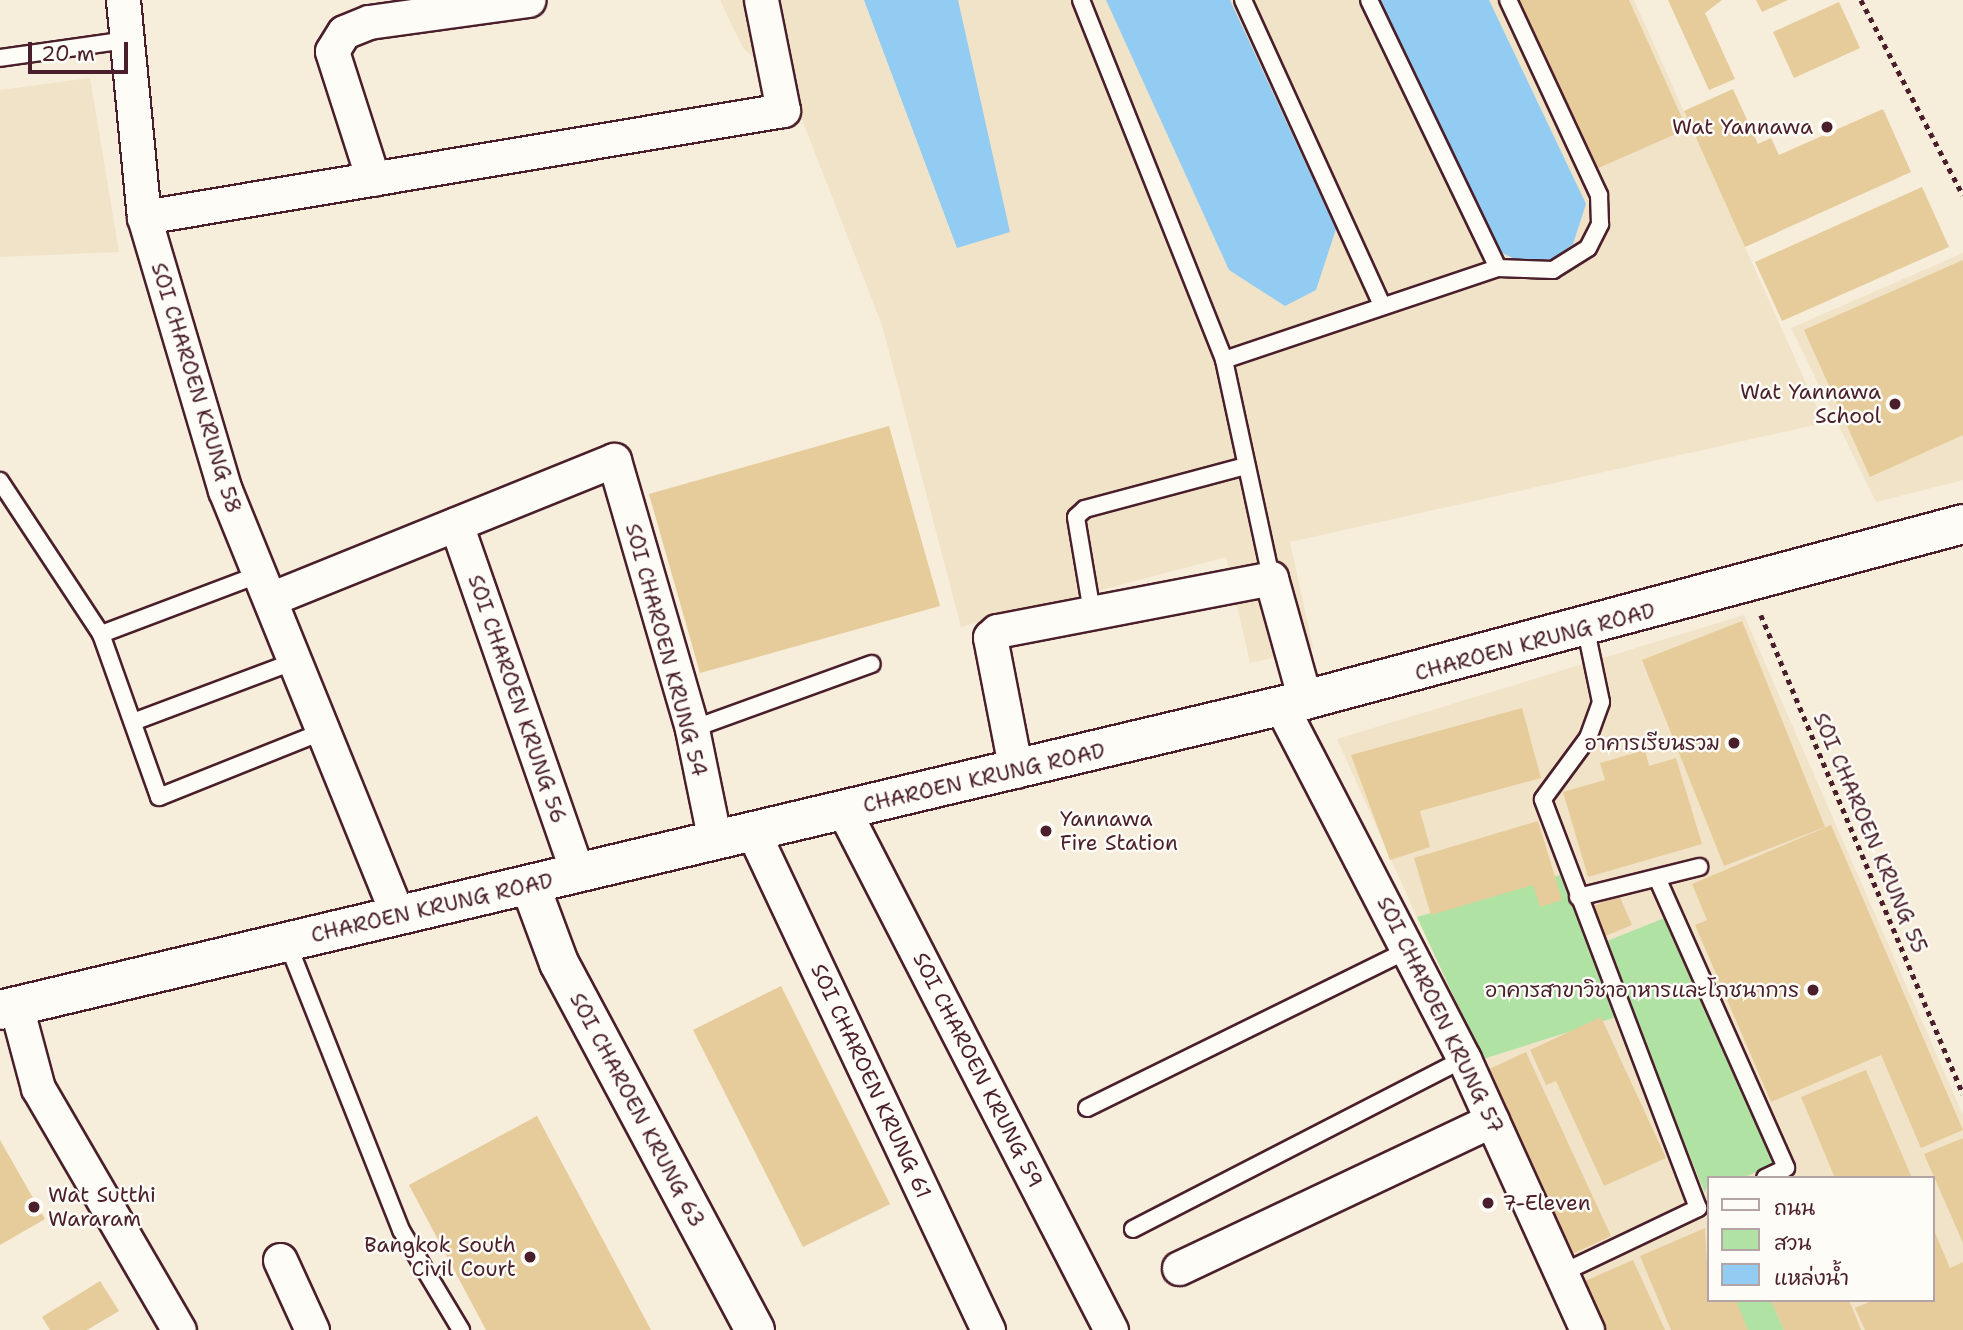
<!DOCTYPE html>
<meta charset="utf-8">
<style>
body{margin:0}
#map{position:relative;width:1963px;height:1330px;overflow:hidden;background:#f6eddb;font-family:"Shantell Sans","Playpen Sans Thai",sans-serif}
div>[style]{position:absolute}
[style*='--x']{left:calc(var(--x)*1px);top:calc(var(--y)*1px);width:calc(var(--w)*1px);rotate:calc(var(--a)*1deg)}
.built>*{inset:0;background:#f1e3c8}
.green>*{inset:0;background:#afe2a3}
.water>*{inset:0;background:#93ccf3}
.building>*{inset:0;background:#e6cb9b}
.path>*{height:4.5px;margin-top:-2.25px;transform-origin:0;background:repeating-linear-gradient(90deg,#4a1f2b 0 5px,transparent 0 10px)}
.roads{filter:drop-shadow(2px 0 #4a1f2b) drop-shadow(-2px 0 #4a1f2b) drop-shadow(0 2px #4a1f2b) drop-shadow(0 -2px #4a1f2b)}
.lane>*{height:16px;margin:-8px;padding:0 8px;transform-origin:8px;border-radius:8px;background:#fdfcf7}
.street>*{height:33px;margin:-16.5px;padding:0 16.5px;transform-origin:16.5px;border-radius:16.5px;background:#fdfcf7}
.secondary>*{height:38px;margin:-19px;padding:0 19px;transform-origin:19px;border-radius:19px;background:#fdfcf7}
.dots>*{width:19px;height:19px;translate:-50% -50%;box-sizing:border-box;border:4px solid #fdfcf7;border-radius:50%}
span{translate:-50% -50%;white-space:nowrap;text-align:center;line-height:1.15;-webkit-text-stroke:5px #fdfcf7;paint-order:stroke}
.poi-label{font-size:21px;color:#4a1f2b}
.right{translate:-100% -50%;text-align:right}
.left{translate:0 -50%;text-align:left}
.street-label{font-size:21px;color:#4a1f2b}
.legend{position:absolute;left:1707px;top:1176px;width:228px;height:126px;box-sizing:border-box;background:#fdfcf7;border:2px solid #b5a4a5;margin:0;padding:9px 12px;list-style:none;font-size:21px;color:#4a1f2b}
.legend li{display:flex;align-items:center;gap:14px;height:35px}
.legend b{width:35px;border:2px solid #b5a4a5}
.scale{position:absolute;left:28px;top:42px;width:100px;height:32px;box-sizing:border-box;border:4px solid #4a1f2b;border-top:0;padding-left:9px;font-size:21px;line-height:24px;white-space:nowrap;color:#4a1f2b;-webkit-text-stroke:5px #fdfcf7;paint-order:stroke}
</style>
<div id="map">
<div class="built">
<i style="clip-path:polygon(720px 0,1634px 0,1824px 423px,1290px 542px,1313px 647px,1281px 656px,1250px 663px,1226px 557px,961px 627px,882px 325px,792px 94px,743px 48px)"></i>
<i style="clip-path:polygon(90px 78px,119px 252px,0 257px,0 90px)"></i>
<i style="clip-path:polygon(1963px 253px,1963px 480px,1876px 502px,1791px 328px)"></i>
<i style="clip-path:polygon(evenodd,1744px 615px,1963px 1115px,1963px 1330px,1602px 1330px,1337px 739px,1744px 615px,1709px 1178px,1933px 1178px,1933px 1300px,1709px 1300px,1709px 1178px)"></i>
</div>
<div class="green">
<i style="clip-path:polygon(1560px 875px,1616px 1017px,1483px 1059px,1417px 917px)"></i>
<i style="clip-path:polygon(1667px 917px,1778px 1163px,1742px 1178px,1709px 1178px,1705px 1193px,1602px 943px)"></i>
<i style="clip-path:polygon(1734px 1300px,1771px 1300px,1784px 1330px,1746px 1330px)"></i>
</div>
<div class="water">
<i style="clip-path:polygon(864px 0,958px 0,1010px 232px,957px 248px)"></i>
<i style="clip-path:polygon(1106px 0,1230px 0,1336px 229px,1316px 290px,1285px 306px,1229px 270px)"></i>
<i style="clip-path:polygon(1378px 0,1489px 0,1586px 204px,1573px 244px,1552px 260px,1522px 263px,1495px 249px)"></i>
</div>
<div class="building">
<i style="clip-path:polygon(1518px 0,1629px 0,1687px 129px,1594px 170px)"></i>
<i style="clip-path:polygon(1668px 0,1722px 0,1705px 13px,1735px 79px,1709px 90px)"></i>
<i style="clip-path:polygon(1756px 0,1788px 0,1762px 12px)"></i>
<i style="clip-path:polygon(1839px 2px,1860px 48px,1794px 78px,1773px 32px)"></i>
<i style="clip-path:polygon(1733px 89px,1758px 144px,1771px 138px,1779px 155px,1883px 109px,1911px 172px,1745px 247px,1684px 111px)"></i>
<i style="clip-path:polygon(1922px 187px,1949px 247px,1782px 321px,1755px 262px)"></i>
<i style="clip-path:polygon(1963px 260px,1963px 435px,1870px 477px,1804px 330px)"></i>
<i style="clip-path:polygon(889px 426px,940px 606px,700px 673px,649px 494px)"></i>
<i style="clip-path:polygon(1742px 621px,1825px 827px,1724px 866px,1642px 660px)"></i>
<i style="clip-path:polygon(1522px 708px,1541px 778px,1420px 811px,1430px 847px,1390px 860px,1351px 755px)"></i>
<i style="clip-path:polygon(1645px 750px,1649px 766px,1676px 758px,1702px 844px,1588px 877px,1563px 792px,1605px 780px,1600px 763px)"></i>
<i style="clip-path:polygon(1538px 821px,1562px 900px,1540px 907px,1533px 885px,1431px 915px,1414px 858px)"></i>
<i style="clip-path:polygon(1831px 825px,1963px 1130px,1921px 1148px,1881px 1055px,1771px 1102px,1695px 925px,1707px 920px,1692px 884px)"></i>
<i style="clip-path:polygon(1619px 895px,1632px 925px,1603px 937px,1590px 908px)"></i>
<i style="clip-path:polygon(781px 986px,890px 1204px,803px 1247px,693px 1030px)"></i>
<i style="clip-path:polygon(1601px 1017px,1666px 1158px,1604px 1186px,1556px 1081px,1546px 1085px,1530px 1050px)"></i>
<i style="clip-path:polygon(1526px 1052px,1611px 1236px,1572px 1254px,1487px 1070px)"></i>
<i style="clip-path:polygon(1866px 1070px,1912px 1178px,1835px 1178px,1801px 1097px)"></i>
<i style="clip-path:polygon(537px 1116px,651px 1330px,486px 1330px,409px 1185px)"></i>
<i style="clip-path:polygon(1963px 1138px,1963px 1243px,1924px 1154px)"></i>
<i style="clip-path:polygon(0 1140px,45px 1219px,0 1245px)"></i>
<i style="clip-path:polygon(1705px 1228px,1709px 1300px,1736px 1300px,1748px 1330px,1671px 1330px,1640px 1256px)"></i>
<i style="clip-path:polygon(1933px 1228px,1950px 1268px,1963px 1262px,1963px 1330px,1865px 1330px,1855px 1308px,1874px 1300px,1933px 1300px)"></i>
<i style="clip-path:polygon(1633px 1260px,1665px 1330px,1606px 1330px,1585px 1281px)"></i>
<i style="clip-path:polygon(100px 1281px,119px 1311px,87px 1330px,50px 1330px,42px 1317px)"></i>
<i style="clip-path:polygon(1771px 1300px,1849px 1300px,1861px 1330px,1784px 1330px)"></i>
</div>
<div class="path">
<i style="--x:1861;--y:0;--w:220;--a:62.4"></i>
<i style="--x:1761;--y:615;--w:520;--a:67.13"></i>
</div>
<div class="roads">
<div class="lane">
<i style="--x:1081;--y:0;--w:387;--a:68.3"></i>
<i style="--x:1224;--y:360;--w:223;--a:77.8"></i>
<i style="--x:1243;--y:0;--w:335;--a:65.5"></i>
<i style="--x:1369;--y:0;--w:297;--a:64.3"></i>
<i style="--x:0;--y:58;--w:128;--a:-8.1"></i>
<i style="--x:1224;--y:360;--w:289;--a:-18.6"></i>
<i style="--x:1498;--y:268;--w:55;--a:2.1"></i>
<i style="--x:1553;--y:270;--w:41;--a:-32.2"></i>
<i style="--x:1588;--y:248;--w:27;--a:-63"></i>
<i style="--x:1600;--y:224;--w:29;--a:-92"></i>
<i style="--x:1599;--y:195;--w:215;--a:-115"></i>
<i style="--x:0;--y:481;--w:183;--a:56.6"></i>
<i style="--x:260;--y:574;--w:170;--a:159.3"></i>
<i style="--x:101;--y:634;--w:173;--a:70.4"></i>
<i style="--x:159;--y:797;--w:178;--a:-21.8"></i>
<i style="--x:1092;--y:612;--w:96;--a:-99.6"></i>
<i style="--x:1076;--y:517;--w:12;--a:-42"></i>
<i style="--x:1085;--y:509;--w:167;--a:-15"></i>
<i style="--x:133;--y:722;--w:173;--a:-20.6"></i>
<i style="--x:692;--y:729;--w:191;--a:-19.9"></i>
<i style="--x:1658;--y:880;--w:315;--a:66"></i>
<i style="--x:1786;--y:1168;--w:23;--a:155"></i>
<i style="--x:1578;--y:897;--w:125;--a:-13.9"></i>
<i style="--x:287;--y:942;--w:310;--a:68.4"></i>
<i style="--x:401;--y:1230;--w:117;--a:59"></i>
<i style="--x:1087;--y:1108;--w:358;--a:-26.2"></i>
<i style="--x:1133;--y:1229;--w:372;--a:-27.2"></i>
<i style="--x:1562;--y:1273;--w:151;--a:-25.5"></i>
<i style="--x:1698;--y:1208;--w:437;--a:-110.8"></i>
<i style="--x:1543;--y:799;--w:76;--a:-53.6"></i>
<i style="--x:1588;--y:738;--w:38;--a:-70"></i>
<i style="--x:1601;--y:702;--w:74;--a:-101.8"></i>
</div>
<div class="street">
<i style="--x:123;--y:0;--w:218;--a:84.5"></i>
<i style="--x:144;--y:217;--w:285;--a:73.5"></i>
<i style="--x:225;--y:490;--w:459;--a:67.9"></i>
<i style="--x:373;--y:179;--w:134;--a:-107.8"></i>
<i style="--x:332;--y:51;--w:22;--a:-58"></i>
<i style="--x:344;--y:32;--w:27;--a:-22"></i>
<i style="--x:369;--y:22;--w:161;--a:-7.9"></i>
<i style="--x:144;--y:217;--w:648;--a:-9.51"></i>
<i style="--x:783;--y:110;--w:112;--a:-101.3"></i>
<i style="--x:456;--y:524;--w:371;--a:70.8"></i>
<i style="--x:270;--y:599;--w:371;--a:-22"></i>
<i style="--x:614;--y:460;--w:280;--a:73.8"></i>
<i style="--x:692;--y:729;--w:114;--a:78.4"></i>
<i style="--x:1281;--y:706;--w:398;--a:62.6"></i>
<i style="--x:1464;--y:1059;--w:298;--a:65.6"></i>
<i style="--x:1016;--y:771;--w:136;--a:-101"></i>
<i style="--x:990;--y:637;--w:9;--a:-41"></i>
<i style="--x:997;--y:631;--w:279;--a:-10.9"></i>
<i style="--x:1271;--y:578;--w:127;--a:74.4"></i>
<i style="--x:844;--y:811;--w:584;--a:62.78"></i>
<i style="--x:753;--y:832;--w:551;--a:64.74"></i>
<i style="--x:16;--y:1006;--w:85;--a:75"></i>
<i style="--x:38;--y:1088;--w:280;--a:59.8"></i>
<i style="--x:280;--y:1260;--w:77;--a:65.4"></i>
<i style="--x:1179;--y:1268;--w:346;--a:-25.3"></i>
</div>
<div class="secondary">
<i style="--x:530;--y:885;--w:83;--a:69.6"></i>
<i style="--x:559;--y:963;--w:416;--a:61.9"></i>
<i style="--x:0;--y:1010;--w:1341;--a:-13.36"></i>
<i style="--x:1305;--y:700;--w:681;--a:-14.97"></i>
</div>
</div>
<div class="dots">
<i style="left:1827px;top:127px;background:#4a1f2b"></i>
<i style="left:1895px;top:404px;background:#4a1f2b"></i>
<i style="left:1734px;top:743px;background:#4a1f2b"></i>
<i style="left:1046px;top:831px;background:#4a1f2b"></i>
<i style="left:1813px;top:990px;background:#4a1f2b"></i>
<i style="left:1488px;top:1203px;background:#4a1f2b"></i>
<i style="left:34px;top:1207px;background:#4a1f2b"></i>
<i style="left:530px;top:1257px;background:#4a1f2b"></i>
</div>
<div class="poi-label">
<span class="right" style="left:1813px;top:127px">Wat Yannawa</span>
<span class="right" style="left:1881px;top:404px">Wat Yannawa<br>School</span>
<span class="right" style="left:1720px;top:743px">อาคารเรียนรวม</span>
<span class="left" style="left:1060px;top:831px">Yannawa<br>Fire Station</span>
<span class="right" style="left:1799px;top:990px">อาคารสาขาวิชาอาหารและโภชนาการ</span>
<span class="left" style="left:48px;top:1207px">Wat Sutthi<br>Wararam</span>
<span class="left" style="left:1502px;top:1203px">7-Eleven</span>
<span class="right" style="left:516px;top:1257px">Bangkok South<br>Civil Court</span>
</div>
<div class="street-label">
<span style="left:196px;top:388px;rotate:73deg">SOI CHAROEN KRUNG 58</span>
<span style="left:1535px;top:642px;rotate:-15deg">CHAROEN KRUNG ROAD</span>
<span style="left:666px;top:650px;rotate:75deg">SOI CHAROEN KRUNG 54</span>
<span style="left:517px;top:699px;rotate:71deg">SOI CHAROEN KRUNG 56</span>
<span style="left:984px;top:778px;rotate:-13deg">CHAROEN KRUNG ROAD</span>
<span style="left:1870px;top:833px;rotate:67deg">SOI CHAROEN KRUNG 55</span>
<span style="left:432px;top:908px;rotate:-13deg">CHAROEN KRUNG ROAD</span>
<span style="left:1440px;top:1015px;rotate:64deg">SOI CHAROEN KRUNG 57</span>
<span style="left:978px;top:1070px;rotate:63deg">SOI CHAROEN KRUNG 59</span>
<span style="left:871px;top:1081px;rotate:65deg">SOI CHAROEN KRUNG 61</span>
<span style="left:637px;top:1110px;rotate:62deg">SOI CHAROEN KRUNG 63</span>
</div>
<ul class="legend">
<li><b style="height:9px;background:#fdfcf7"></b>ถนน</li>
<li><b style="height:19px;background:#afe2a3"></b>สวน</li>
<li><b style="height:19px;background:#93ccf3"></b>แหล่งน้ำ</li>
</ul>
<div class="scale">20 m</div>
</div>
